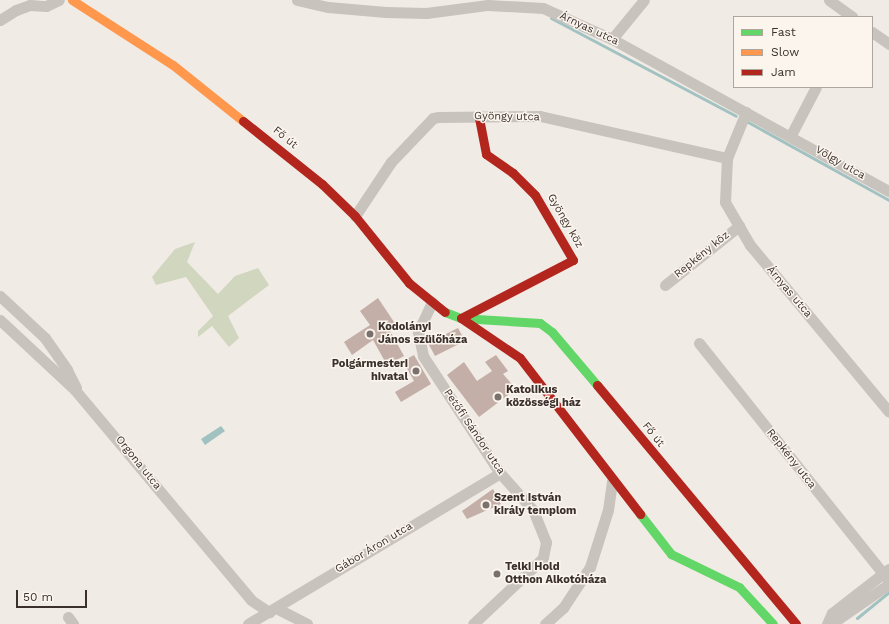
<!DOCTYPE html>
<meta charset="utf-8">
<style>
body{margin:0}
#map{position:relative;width:889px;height:624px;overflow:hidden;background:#f0ebe5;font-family:"Work Sans",sans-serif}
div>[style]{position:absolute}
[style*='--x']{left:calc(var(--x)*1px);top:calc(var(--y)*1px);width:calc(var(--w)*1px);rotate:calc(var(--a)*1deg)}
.green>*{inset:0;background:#d1d6bf}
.water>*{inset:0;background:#a1c2c1}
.stream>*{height:3px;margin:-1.5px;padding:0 1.5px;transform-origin:1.5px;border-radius:1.5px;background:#a1c2c1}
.building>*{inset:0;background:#c3afa7}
.street>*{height:11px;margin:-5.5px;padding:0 5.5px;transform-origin:5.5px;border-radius:5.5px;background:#c9c3be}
.fast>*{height:9px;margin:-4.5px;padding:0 4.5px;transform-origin:4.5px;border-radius:4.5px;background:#63d668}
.slow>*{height:9px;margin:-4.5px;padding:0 4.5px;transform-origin:4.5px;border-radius:4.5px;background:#ff974d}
.jam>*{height:9px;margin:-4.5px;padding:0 4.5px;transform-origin:4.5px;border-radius:4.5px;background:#b3261e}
.dots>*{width:11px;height:11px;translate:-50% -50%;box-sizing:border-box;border:2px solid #fbf5ee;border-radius:50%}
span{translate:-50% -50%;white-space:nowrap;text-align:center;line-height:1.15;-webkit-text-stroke:3px #fbf5ee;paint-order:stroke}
.street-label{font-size:11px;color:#3b302b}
.poi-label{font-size:11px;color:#3b302b;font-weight:700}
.left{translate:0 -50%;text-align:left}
.right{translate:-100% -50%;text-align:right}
.legend{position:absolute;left:733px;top:16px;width:140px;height:72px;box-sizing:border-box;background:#fbf5ee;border:1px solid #aea6a0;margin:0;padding:5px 7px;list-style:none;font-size:12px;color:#3b302b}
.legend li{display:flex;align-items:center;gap:8px;height:20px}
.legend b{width:20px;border:1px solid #aea6a0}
.scale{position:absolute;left:16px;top:590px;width:71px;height:18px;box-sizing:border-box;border:2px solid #3b302b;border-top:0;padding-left:5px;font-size:12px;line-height:14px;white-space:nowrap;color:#3b302b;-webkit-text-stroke:3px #fbf5ee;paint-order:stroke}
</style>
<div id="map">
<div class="green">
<i style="clip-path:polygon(195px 242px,187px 262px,218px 294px,235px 276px,258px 268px,269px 285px,228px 316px,239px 338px,229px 347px,212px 326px,198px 337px,198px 331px,213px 316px,186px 277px,156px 285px,152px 277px,175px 249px)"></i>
</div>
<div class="water">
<i style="clip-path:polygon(221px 426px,225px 431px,205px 445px,201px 439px)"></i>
</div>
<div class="stream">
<i style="--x:551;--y:18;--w:209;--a:27.9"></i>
<i style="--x:748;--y:122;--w:161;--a:29"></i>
<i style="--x:857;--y:618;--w:41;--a:-39.1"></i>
</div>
<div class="building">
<i style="clip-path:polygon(378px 298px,396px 325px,389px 329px,404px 356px,387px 365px,373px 340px,352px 355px,344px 342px,370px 325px,360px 311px)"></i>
<i style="clip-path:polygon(458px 328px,465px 341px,435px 356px,428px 343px)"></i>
<i style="clip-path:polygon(414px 355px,431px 384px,401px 402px,395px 392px,414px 381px,403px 361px)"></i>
<i style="clip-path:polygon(496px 355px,508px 371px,503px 374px,516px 389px,479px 417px,447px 375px,464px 362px,477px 381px,492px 371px,485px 362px)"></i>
<i style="clip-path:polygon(493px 489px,501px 504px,467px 519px,462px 511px)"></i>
</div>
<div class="street">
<i style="--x:297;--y:0;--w:32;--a:13"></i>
<i style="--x:328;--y:7;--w:58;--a:4.9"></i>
<i style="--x:386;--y:12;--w:40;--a:1.4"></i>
<i style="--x:426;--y:13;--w:63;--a:-7.4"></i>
<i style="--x:488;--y:5;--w:55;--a:3.1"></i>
<i style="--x:543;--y:8;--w:76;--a:24.2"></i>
<i style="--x:612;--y:39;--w:316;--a:28.8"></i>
<i style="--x:829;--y:0;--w:29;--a:36"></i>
<i style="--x:0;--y:20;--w:19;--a:-32"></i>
<i style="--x:16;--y:10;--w:15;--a:-20"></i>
<i style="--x:30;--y:5;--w:16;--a:4"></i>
<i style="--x:46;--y:6;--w:14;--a:-25"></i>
<i style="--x:872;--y:32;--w:21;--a:35"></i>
<i style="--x:612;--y:39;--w:50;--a:-50.6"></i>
<i style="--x:746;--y:112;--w:50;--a:112.4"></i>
<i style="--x:727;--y:158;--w:44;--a:92.6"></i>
<i style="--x:725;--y:202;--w:50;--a:59.8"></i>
<i style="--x:750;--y:245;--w:217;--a:50.2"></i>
<i style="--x:791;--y:135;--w:54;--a:-62.5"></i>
<i style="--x:355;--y:216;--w:65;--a:-56.3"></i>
<i style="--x:391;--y:162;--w:61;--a:-46.3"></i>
<i style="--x:433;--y:118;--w:5;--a:-11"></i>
<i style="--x:438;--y:117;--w:102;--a:-0.6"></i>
<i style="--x:540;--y:116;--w:192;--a:12.7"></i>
<i style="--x:665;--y:285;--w:95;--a:-38.6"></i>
<i style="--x:0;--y:296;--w:62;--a:43"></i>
<i style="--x:45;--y:338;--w:39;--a:55"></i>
<i style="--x:67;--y:370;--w:20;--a:63"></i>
<i style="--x:432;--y:302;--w:33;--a:115"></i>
<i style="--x:418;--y:332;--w:25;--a:78"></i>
<i style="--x:423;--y:356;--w:140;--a:56.7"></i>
<i style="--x:500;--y:473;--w:50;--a:48.3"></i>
<i style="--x:533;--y:510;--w:35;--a:68"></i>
<i style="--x:546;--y:542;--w:16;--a:101"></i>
<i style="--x:543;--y:558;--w:96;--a:136.7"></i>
<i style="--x:0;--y:320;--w:103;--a:43"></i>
<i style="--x:75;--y:390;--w:274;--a:50"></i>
<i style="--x:251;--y:600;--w:22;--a:34"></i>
<i style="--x:699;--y:343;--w:305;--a:51.4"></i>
<i style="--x:276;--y:608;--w:35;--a:27"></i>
<i style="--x:68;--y:617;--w:9;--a:54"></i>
<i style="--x:248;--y:624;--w:294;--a:-30.9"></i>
<i style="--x:545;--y:624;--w:24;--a:-42"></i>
<i style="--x:563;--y:608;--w:49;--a:-56.6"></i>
<i style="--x:590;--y:567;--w:60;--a:-72.5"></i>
<i style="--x:608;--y:510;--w:29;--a:-82"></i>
<i style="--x:827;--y:624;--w:12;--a:-66"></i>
<i style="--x:832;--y:613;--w:72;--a:-37.7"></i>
<i style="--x:831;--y:624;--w:70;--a:-34.6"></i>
</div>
<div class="fast">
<i style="--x:445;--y:312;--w:17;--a:21"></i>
<i style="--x:461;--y:318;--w:79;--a:3.6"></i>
<i style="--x:540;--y:323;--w:15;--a:37"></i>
<i style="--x:552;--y:332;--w:70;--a:49.7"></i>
<i style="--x:640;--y:514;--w:51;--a:52.2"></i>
<i style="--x:671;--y:554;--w:76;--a:25.9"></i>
<i style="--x:739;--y:587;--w:50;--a:47.4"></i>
</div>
<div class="slow">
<i style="--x:72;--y:0;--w:120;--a:32.8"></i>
<i style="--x:173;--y:65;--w:90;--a:38.7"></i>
</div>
<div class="jam">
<i style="--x:243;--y:121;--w:101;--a:38.6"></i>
<i style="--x:322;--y:184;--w:46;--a:44.1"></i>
<i style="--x:355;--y:216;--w:86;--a:51.1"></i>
<i style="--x:409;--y:283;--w:46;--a:38.9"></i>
<i style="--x:461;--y:318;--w:71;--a:34.1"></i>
<i style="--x:520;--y:358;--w:197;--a:52.4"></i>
<i style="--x:461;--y:318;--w:126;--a:-27.4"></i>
<i style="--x:573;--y:260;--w:75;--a:-120.3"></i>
<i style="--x:535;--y:195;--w:31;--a:-135"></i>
<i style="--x:513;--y:173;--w:33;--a:-145"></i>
<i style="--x:486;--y:154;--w:38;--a:-101"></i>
<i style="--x:597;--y:385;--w:311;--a:50.2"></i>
</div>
<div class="dots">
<i style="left:370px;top:334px;background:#7a716c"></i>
<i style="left:416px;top:371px;background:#7a716c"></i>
<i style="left:498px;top:397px;background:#7a716c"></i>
<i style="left:486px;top:505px;background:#7a716c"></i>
<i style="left:497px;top:574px;background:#7a716c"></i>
</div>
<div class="street-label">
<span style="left:589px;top:29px;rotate:25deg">Árnyas utca</span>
<span style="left:507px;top:117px;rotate:1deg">Gyöngy utca</span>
<span style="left:285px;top:138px;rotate:39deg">Fő út</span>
<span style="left:840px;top:163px;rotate:30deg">Völgy utca</span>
<span style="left:565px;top:221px;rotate:60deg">Gyöngy köz</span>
<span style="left:702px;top:255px;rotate:-39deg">Repkény köz</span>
<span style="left:789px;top:292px;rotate:50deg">Árnyas utca</span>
<span style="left:474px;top:432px;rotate:56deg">Petőfi Sándor utca</span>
<span style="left:653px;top:435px;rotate:51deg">Fő út</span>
<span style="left:791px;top:459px;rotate:52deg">Repkény utca</span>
<span style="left:138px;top:463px;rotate:51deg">Orgona utca</span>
<span style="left:374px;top:548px;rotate:-31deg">Gábor Áron utca</span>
</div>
<div class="poi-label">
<span class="left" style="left:378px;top:334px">Kodolányi<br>János szülőháza</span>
<span class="right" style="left:408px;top:371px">Polgármesteri<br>hivatal</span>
<span class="left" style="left:506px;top:397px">Katolikus<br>közösségi ház</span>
<span class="left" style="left:494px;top:505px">Szent István<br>király templom</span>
<span class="left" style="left:505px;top:574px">Telki Hold<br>Otthon Alkotóháza</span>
</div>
<ul class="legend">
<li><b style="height:5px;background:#63d668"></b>Fast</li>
<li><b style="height:5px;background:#ff974d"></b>Slow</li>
<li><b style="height:5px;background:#b3261e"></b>Jam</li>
</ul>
<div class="scale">50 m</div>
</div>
